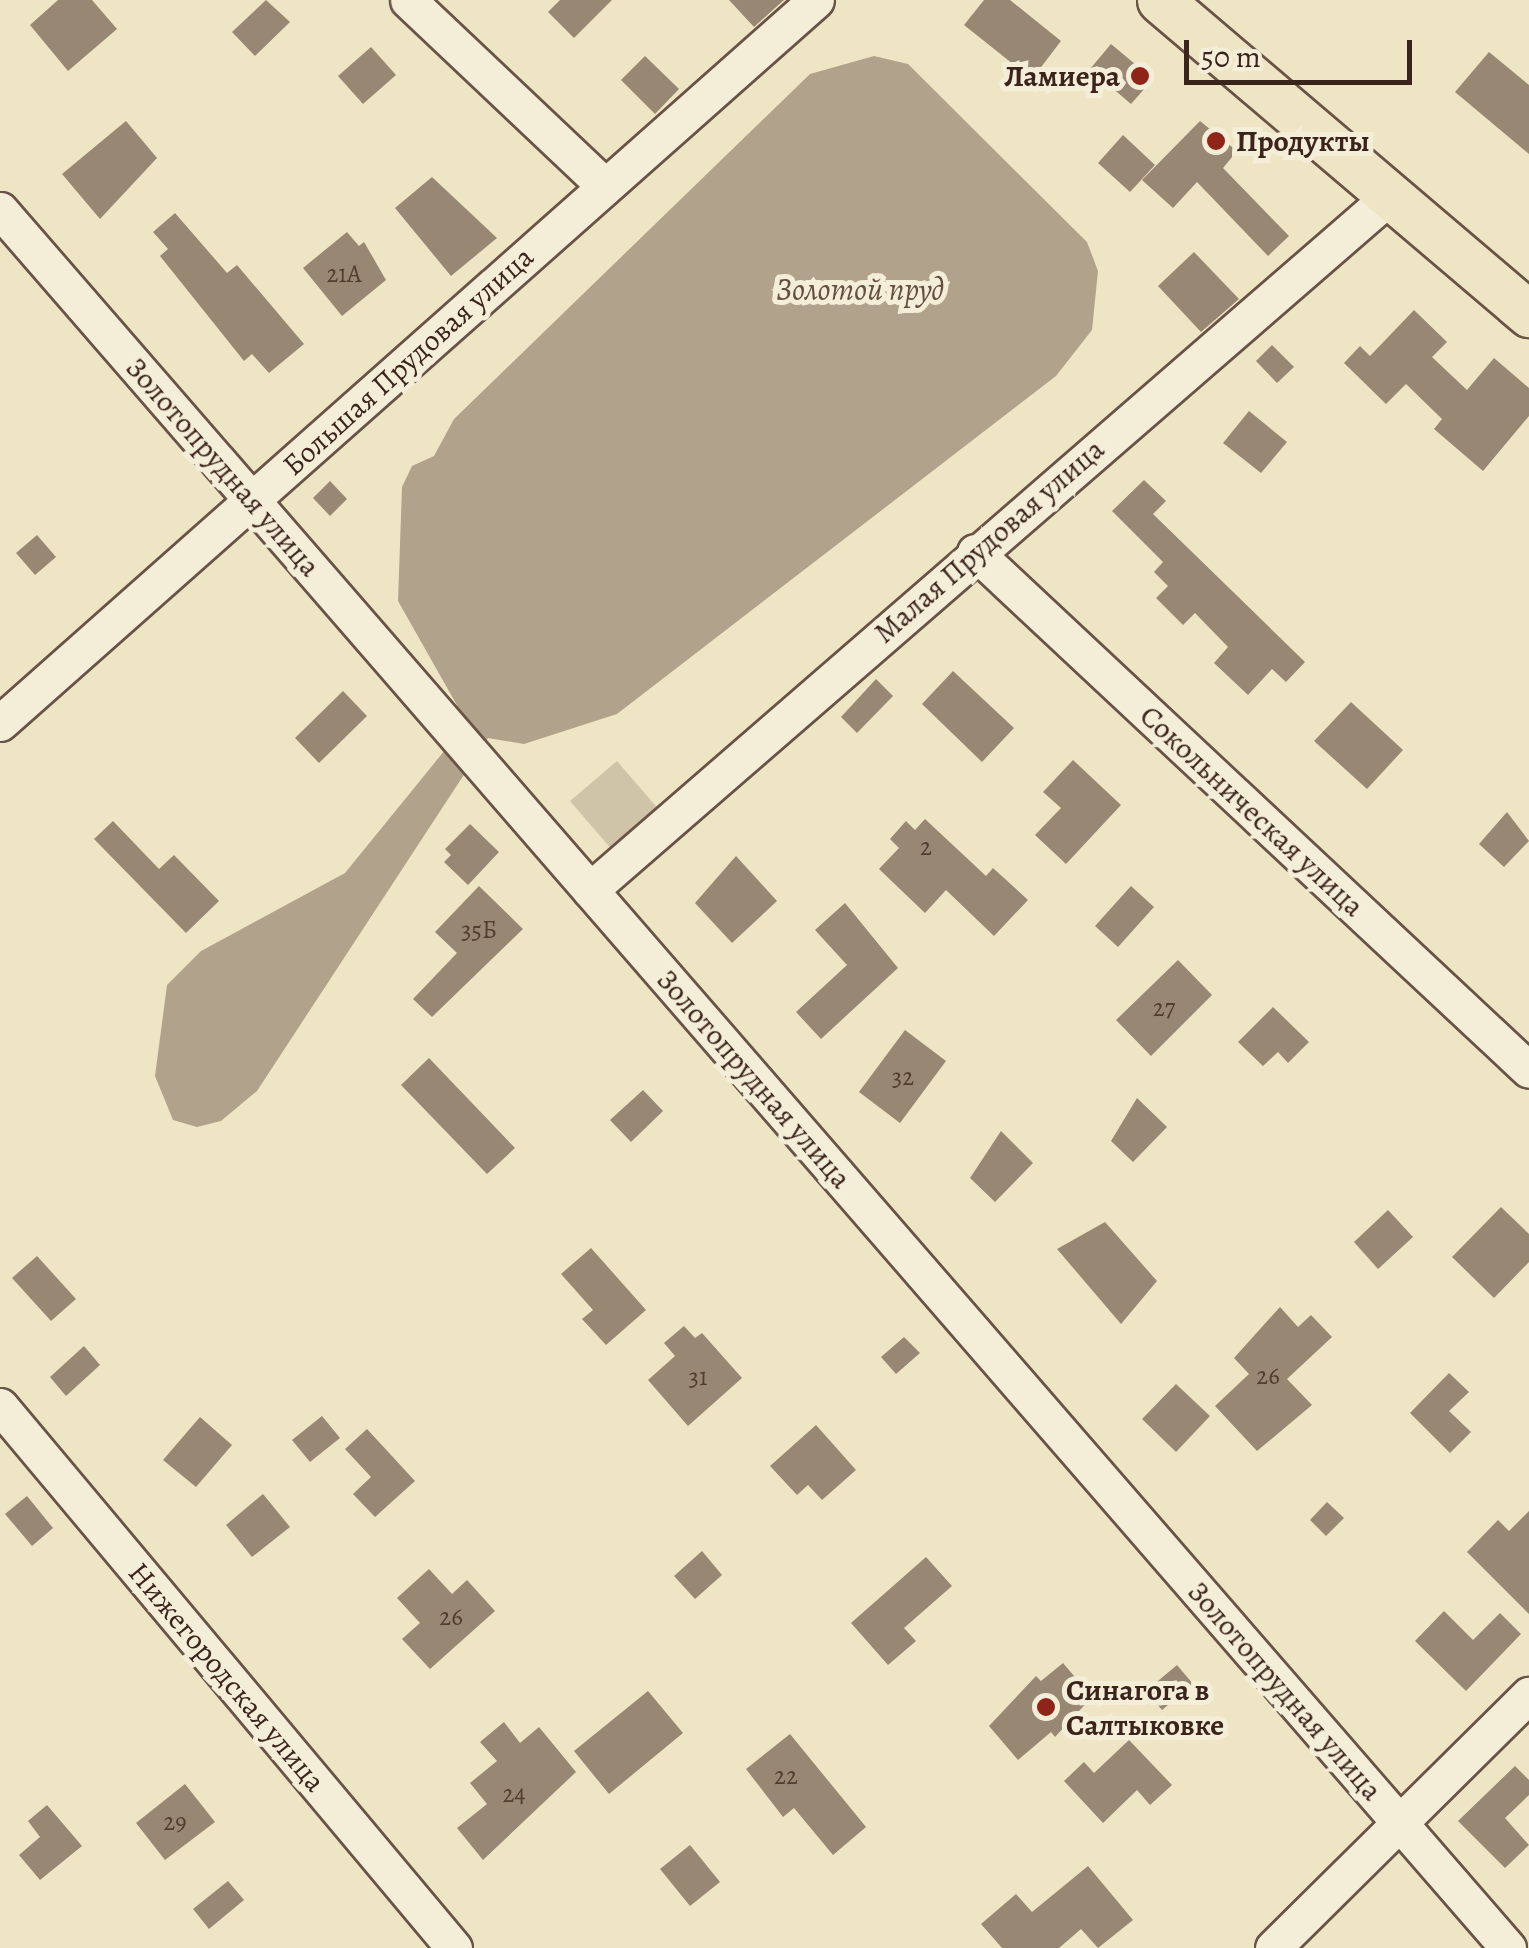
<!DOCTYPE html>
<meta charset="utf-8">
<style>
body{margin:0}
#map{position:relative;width:1529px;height:1948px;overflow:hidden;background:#eee5c5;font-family:Alegreya,serif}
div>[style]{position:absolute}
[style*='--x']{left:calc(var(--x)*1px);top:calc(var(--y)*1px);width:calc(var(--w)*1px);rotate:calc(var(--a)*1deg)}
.green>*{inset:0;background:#d0c4a8}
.water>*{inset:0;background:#b1a38b}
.building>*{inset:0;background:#988873}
.roads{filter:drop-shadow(2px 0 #685446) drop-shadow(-2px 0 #685446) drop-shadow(0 2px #685446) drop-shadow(0 -2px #685446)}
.minor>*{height:35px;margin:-17.5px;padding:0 17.5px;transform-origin:17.5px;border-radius:17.5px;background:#f4eed9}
.major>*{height:45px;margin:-22.5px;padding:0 22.5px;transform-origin:22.5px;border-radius:22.5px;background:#eee5c5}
.dots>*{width:28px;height:28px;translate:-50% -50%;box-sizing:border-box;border:5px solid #f4eed9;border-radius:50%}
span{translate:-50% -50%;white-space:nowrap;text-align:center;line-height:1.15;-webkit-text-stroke:10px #f4eed9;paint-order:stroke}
.number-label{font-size:25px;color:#523d31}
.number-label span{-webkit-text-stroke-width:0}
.poi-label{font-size:30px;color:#3b241b;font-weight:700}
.right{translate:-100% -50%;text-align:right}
.left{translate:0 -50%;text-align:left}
.street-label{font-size:30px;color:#3b241b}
.water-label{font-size:32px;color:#645042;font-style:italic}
.scale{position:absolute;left:1184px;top:40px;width:228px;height:45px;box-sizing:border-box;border:5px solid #3b241b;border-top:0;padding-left:12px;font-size:30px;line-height:35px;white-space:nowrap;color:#3b241b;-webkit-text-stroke:8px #f4eed9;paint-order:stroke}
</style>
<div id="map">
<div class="green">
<i style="clip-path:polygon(617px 761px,660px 811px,613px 851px,570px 801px)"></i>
</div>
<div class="water">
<i style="clip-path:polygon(874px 56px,908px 64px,1087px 242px,1098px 271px,1092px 330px,1056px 376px,617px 714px,524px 744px,488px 738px,257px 1091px,221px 1121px,197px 1127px,173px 1120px,155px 1076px,167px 985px,201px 951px,345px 873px,467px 723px,398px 601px,402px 487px,412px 466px,434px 456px,454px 419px,810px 74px)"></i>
</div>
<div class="building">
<i style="clip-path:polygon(58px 0,92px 0,117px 29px,68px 71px,30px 25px)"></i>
<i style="clip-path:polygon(266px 0,290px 22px,255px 56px,232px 32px)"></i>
<i style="clip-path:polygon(560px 0,612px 0,574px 38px,548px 12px)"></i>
<i style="clip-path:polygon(729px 0,784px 0,754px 27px)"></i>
<i style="clip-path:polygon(984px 0,1010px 0,1061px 41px,1032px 79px,964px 25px)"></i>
<i style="clip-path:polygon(1111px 44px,1153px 79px,1131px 104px,1090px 69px)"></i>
<i style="clip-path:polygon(371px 47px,396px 75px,363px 104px,338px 76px)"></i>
<i style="clip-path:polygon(1489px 52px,1529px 85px,1529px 154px,1455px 92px)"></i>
<i style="clip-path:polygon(645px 56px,679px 89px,655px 114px,621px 80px)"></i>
<i style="clip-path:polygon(126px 121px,157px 158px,100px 219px,62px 174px)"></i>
<i style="clip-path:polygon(1200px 121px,1237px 151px,1223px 168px,1289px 236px,1268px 256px,1197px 182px,1173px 208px,1142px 180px)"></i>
<i style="clip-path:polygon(1123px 135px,1155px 165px,1130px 192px,1098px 163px)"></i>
<i style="clip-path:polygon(432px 177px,497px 238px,451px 276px,395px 208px)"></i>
<i style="clip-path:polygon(175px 213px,227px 273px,237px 265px,304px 344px,269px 373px,252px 354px,244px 361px,160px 256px,168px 249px,153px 232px)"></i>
<i style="clip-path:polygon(347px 232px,359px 246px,364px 242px,386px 280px,342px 316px,303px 268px)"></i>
<i style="clip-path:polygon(1194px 252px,1239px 299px,1201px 332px,1158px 286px)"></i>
<i style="clip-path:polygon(1414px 310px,1447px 342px,1432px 357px,1467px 390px,1494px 358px,1529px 388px,1529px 416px,1483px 471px,1434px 429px,1442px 419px,1406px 384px,1386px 404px,1344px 363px,1360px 346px,1370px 356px)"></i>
<i style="clip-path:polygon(1272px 345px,1294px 367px,1277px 383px,1256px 361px)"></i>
<i style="clip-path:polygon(1249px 411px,1287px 442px,1261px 473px,1223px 443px)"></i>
<i style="clip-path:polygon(1144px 480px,1166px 501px,1153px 514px,1305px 662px,1286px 682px,1272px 669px,1248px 695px,1214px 663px,1228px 647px,1195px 613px,1183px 625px,1156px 598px,1168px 586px,1154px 572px,1163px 562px,1112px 511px)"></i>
<i style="clip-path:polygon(330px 481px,347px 499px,330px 516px,313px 498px)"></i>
<i style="clip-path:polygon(37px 535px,56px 557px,35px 575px,16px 553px)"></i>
<i style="clip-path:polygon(953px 671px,1014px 728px,982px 762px,922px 704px)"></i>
<i style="clip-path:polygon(876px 679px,893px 696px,857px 733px,841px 717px)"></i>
<i style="clip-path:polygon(343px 691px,367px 716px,319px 763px,295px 738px)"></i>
<i style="clip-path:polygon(1351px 702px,1403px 750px,1367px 789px,1314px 741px)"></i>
<i style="clip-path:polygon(1073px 760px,1121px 805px,1066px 864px,1035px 835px,1061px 808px,1043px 792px)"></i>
<i style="clip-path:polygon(1507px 812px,1529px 841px,1504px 867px,1479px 844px)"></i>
<i style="clip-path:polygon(925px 819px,986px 876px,993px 868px,1028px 900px,994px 936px,946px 890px,925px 913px,879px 869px,899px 848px,890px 839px,906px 821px,915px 830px)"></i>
<i style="clip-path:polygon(113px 821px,159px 869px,174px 855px,219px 901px,186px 933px,94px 839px)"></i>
<i style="clip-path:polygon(470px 824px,499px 852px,468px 885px,444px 862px,451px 855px,445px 849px)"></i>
<i style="clip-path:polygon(736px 856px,777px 901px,732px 943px,695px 903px)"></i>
<i style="clip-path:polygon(479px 886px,523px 929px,432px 1017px,413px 999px,457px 953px,435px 932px)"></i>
<i style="clip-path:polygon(1131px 886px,1154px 907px,1118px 947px,1095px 926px)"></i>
<i style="clip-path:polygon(845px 903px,898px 968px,821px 1039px,796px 1012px,847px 965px,815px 930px)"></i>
<i style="clip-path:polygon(1178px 960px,1212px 995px,1151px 1056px,1116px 1020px)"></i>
<i style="clip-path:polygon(1273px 1007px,1309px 1042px,1288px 1063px,1278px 1052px,1263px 1066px,1238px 1042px)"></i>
<i style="clip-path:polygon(905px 1030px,946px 1061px,900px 1123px,859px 1092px)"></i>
<i style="clip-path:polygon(429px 1058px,515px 1148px,487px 1174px,401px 1085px)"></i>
<i style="clip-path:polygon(643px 1090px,663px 1111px,631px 1142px,610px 1120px)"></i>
<i style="clip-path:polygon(1137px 1098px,1167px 1127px,1133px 1162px,1111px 1141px)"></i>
<i style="clip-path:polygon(1001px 1131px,1033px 1163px,995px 1202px,970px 1178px)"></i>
<i style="clip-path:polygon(1501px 1207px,1529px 1234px,1529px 1262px,1494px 1298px,1452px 1257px)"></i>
<i style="clip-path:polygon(1388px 1210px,1413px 1237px,1378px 1269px,1354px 1242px)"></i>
<i style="clip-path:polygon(1105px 1222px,1157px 1281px,1121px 1324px,1057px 1249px)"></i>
<i style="clip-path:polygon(591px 1248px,646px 1310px,606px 1345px,582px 1319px,593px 1310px,561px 1274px)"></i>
<i style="clip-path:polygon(37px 1256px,76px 1299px,51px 1321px,12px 1278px)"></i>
<i style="clip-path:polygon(1280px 1307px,1298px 1327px,1311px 1315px,1332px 1337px,1287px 1379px,1312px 1405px,1257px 1451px,1215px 1406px,1249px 1374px,1234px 1358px)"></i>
<i style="clip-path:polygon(684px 1326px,695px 1338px,702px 1333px,742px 1378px,688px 1426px,648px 1380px,675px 1356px,664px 1343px)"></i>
<i style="clip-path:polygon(904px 1337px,920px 1353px,896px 1374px,881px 1357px)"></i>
<i style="clip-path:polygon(84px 1346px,100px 1365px,66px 1396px,50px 1377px)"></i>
<i style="clip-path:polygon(1449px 1373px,1469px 1392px,1449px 1411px,1471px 1432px,1450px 1453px,1410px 1413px)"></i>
<i style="clip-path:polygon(1176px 1384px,1210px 1416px,1176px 1452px,1142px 1419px)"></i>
<i style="clip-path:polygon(322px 1416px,340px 1438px,310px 1462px,292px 1440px)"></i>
<i style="clip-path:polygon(200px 1417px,232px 1445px,196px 1487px,163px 1460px)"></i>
<i style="clip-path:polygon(816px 1425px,856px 1470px,822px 1500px,808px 1485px,797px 1495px,770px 1466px)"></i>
<i style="clip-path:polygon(367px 1429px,415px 1481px,375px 1517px,353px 1494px,371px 1477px,345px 1449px)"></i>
<i style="clip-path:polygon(263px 1494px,290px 1527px,252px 1557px,226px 1525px)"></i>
<i style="clip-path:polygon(27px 1496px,53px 1528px,32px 1546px,5px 1514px)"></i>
<i style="clip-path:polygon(1327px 1502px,1344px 1518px,1326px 1536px,1310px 1520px)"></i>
<i style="clip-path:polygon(1529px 1511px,1529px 1614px,1467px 1552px,1498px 1520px,1509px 1531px)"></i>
<i style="clip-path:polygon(702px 1551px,722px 1575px,695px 1599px,674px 1576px)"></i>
<i style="clip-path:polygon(926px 1557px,952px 1586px,904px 1628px,916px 1641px,888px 1665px,851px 1623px)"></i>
<i style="clip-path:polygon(429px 1569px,452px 1594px,467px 1580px,495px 1611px,430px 1669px,402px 1639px,420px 1623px,397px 1598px)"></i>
<i style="clip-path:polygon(1444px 1611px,1473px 1640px,1500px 1613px,1521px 1634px,1466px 1691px,1415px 1641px)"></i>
<i style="clip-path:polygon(1063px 1663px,1092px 1697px,1055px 1737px,1051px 1732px,1018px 1760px,989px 1726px,1036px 1676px,1041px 1681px)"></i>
<i style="clip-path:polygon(1177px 1665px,1193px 1684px,1162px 1710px,1146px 1691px)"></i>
<i style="clip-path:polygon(648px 1691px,683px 1733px,609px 1794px,574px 1751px)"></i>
<i style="clip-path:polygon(504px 1722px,520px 1743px,539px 1727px,576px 1772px,483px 1860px,457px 1828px,487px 1804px,470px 1783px,497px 1761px,480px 1742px)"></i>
<i style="clip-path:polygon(790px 1734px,866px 1827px,833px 1855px,794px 1808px,783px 1817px,746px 1769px)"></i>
<i style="clip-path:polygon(1129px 1740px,1172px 1785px,1150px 1805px,1137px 1790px,1103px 1823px,1064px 1781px,1084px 1762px,1094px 1773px)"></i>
<i style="clip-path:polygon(1515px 1766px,1529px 1780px,1529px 1795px,1505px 1818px,1529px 1845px,1505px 1868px,1458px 1821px)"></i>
<i style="clip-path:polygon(185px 1784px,215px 1822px,165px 1860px,136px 1823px)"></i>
<i style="clip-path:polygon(47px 1805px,82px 1846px,40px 1880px,19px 1855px,40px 1837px,28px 1821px)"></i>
<i style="clip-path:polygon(690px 1845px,720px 1882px,690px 1906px,660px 1869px)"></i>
<i style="clip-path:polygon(1088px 1866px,1133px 1920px,1098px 1948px,1081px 1929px,1059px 1948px,1002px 1948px,981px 1924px,1016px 1894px,1032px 1912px)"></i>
<i style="clip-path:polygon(228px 1881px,244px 1900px,209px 1929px,193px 1909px)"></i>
</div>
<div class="roads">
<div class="minor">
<i style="--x:408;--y:0;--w:271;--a:43.4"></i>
<i style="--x:0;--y:210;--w:2301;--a:49.05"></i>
<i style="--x:975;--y:552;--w:758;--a:43.08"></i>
<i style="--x:0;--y:723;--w:1090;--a:-41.54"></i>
<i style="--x:590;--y:890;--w:1059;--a:-40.94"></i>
<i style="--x:0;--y:1406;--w:707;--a:50.05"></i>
<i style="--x:1273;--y:1948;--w:360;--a:-44.7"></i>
</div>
<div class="major">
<i style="--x:1160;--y:0;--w:485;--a:40.4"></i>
</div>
</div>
<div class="dots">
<i style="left:1140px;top:76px;background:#8f2418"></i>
<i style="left:1216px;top:141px;background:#8f2418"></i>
<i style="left:1046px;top:1707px;background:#8f2418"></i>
</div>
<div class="number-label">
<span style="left:344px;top:274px">21А</span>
<span style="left:926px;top:847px">2</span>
<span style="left:479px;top:930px">35Б</span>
<span style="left:1164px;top:1008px">27</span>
<span style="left:903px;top:1077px">32</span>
<span style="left:1268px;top:1376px">26</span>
<span style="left:698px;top:1377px">31</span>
<span style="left:451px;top:1617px">26</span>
<span style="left:786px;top:1776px">22</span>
<span style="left:514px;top:1794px">24</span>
<span style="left:175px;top:1822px">29</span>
</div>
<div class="poi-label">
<span class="right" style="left:1120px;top:76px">Ламиера</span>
<span class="left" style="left:1236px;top:141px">Продукты</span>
<span class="left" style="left:1066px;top:1707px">Синагога в<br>Салтыковке</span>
</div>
<div class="street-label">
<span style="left:408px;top:361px;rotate:-42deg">Большая Прудовая улица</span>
<span style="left:223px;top:467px;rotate:49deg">Золотопрудная улица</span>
<span style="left:989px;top:541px;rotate:-41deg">Малая Прудовая улица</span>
<span style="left:1252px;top:811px;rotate:43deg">Сокольническая улица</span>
<span style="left:754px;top:1079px;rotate:49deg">Золотопрудная улица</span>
<span style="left:227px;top:1677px;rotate:50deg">Нижегородская улица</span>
<span style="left:1285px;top:1691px;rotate:49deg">Золотопрудная улица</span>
</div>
<div class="water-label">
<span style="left:860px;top:289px">Золотой пруд</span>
</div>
<div class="scale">50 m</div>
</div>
